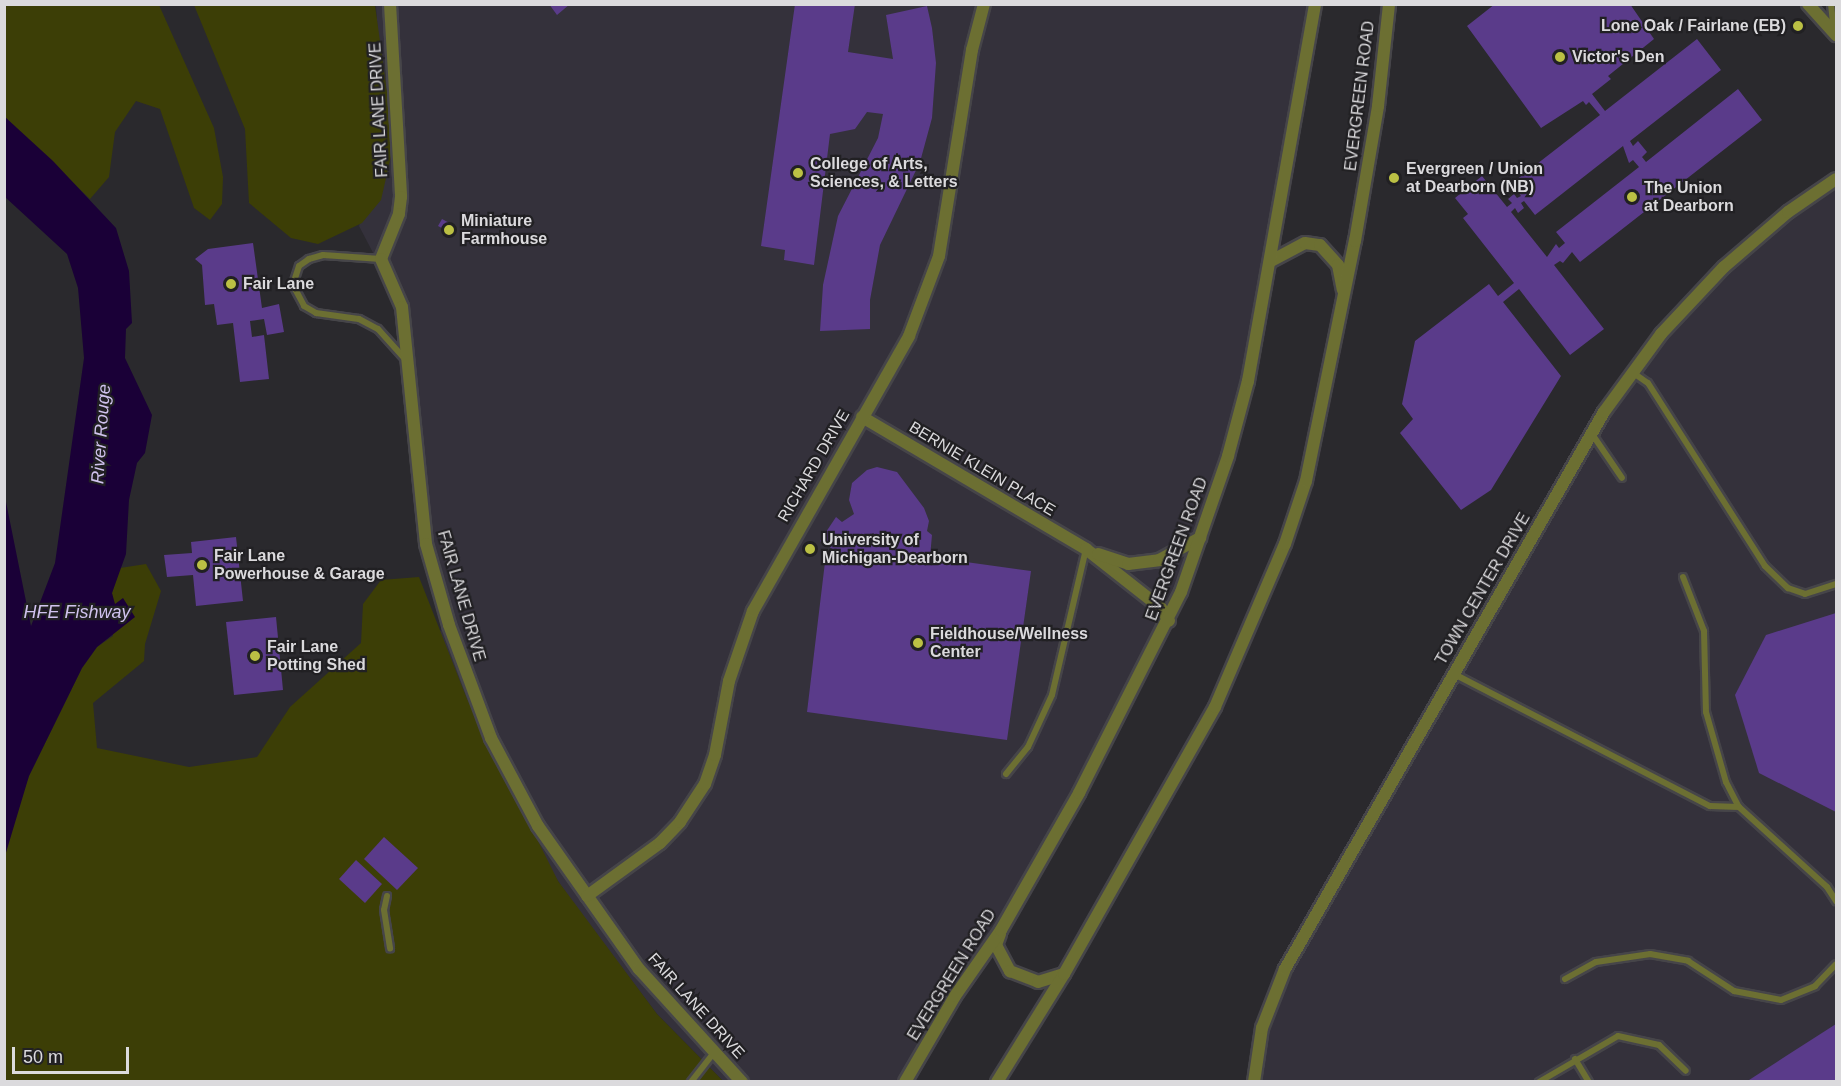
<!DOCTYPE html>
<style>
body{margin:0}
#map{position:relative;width:1841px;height:1086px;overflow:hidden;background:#2a292d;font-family:Helvetica,sans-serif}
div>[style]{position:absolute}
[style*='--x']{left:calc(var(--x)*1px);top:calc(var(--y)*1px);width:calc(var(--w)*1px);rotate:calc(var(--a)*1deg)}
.built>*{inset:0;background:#34313b}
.green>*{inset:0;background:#3c3e06}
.water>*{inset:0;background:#1a0037}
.building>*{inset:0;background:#5a3b8a}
.roads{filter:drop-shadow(2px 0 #464549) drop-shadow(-2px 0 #464549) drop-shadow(0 2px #464549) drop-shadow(0 -2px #464549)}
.service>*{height:6px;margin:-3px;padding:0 3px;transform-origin:3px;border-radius:3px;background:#6c6f32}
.minor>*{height:12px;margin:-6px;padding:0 6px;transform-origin:6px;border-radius:6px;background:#6c6f32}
.tertiary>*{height:12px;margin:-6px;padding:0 6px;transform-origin:6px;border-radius:6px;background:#6c6f32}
.dots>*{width:16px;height:16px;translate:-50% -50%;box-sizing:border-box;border:3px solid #212023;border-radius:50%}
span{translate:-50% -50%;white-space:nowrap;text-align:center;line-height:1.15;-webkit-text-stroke:4.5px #212023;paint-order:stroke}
.poi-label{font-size:16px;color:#dbdadd;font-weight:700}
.right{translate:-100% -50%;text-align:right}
.left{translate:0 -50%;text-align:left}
.street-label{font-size:16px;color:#dbdadd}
.water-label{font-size:18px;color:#d0c2ee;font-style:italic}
.frame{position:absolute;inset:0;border:6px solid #dbdadd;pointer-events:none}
.scale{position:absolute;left:12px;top:1047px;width:117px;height:27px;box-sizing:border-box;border:3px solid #dbdadd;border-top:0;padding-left:8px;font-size:18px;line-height:21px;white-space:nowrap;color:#dbdadd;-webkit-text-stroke:4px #212023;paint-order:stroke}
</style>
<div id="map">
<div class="built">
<i style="clip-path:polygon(376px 5px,1311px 5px,1245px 380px,1225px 455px,1175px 590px,1067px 802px,904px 1081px,723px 1081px,657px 1014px,568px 897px,490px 772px,437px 638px,447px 617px,431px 561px,402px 308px,359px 226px,385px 145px)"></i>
<i style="clip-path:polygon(1836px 179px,1836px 1081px,1254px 1082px,1269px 1007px,1579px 453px,1690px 300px)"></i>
</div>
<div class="green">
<i style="clip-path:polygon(5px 5px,159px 5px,214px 128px,223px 177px,222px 204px,210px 220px,194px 208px,160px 109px,136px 101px,115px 132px,109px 177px,90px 199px,5px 117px)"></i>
<i style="clip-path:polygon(194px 5px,375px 5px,394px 143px,381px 200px,362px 223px,318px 244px,291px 238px,249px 203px,245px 129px)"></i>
<i style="clip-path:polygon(146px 564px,161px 591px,145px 644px,144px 661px,93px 703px,97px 748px,189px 767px,257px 757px,290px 707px,361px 643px,363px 604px,381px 580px,419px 577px,467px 699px,558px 881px,657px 1014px,723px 1081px,5px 1082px,4px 856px,11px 826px,29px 776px,82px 668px,97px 647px,113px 636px,112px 593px,120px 568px)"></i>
</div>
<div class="water">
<i style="clip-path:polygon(5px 117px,53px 161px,116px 228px,129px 271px,132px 323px,126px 329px,125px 358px,152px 415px,145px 453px,137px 463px,129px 500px,126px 554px,112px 593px,115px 604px,123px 598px,135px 617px,97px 647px,82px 668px,29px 776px,5px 856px,5px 497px,31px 626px,55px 563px,84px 358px,78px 288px,67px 254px,5px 197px)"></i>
</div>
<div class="building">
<i style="clip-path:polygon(549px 4px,570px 4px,557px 15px)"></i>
<i style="clip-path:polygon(795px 4px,855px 4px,848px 52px,893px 59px,886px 15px,927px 6px,932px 28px,936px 63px,932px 118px,920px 162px,880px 245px,870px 300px,870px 329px,820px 331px,823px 285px,838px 216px,878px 138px,883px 114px,867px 112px,855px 129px,830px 134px,814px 265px,784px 260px,785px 250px,761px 246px)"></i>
<i style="clip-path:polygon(evenodd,1495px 4px,1630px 4px,1654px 39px,1608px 76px,1611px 79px,1592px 94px,1605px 111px,1697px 39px,1721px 70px,1630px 141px,1633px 146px,1638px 141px,1647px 152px,1642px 157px,1646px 162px,1738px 89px,1762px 120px,1580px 262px,1572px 252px,1563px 263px,1560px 261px,1554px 265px,1604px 329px,1570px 355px,1519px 289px,1503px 302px,1561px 376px,1491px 490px,1461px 510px,1400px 433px,1413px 419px,1402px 404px,1415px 341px,1489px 284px,1498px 296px,1514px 283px,1463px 218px,1468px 214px,1455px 198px,1482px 176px,1507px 207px,1512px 203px,1508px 199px,1514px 194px,1517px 198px,1521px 196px,1511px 184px,1600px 115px,1589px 102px,1586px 105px,1583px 101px,1541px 128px,1467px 26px,1495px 4px,1623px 146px,1629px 163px,1633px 160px,1639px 167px,1556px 232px,1565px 243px,1559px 248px,1556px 244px,1547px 257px,1511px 212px,1515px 208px,1518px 213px,1524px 208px,1521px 203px,1524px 201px,1535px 215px,1623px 146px)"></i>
<i style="clip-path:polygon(442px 219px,455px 226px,451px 233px,438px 226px)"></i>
<i style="clip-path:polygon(253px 243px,262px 308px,279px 304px,284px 332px,267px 335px,264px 319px,250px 321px,252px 337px,264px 335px,269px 379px,240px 382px,233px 323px,217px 325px,214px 304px,205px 305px,202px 265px,195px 259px,208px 249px)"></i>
<i style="clip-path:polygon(877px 467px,897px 472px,924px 508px,929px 521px,927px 531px,932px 535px,930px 557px,1031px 571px,1007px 740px,807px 712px,825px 562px,839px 564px,842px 555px,820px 541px,836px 517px,842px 522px,854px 514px,849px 500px,852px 483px,867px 470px)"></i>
<i style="clip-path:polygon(236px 537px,243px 601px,196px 606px,193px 575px,167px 577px,164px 555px,192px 553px,191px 542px)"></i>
<i style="clip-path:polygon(1836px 613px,1836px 812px,1759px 773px,1735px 695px,1766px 635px)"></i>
<i style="clip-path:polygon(276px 617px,283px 690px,234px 695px,226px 622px)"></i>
<i style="clip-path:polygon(384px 837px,418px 868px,397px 890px,364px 859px)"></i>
<i style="clip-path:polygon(356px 860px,382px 884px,365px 903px,339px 879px)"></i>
<i style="clip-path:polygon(1836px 1024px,1836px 1082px,1746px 1082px,1786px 1056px)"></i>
</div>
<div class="roads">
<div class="service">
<i style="--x:1831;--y:4;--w:27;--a:84"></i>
<i style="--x:381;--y:259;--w:58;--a:-176.1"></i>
<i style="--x:323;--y:255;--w:15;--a:164"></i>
<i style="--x:309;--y:259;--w:12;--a:145"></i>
<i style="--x:299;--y:266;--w:20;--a:108"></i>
<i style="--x:293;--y:285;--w:24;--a:62"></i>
<i style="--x:304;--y:306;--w:14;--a:30"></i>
<i style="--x:316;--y:313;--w:43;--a:7.9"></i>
<i style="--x:359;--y:319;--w:21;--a:28"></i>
<i style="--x:378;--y:329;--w:40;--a:48"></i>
<i style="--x:1632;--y:372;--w:19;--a:35"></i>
<i style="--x:1648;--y:383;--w:217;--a:57.4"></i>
<i style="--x:1765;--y:566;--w:32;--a:44"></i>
<i style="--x:1788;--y:588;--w:18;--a:19"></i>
<i style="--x:1805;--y:594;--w:33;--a:-18"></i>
<i style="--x:1592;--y:434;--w:53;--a:55.7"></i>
<i style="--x:1683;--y:577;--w:58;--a:68.7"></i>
<i style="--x:1704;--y:631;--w:81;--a:88.6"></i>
<i style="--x:1706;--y:712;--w:73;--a:74.1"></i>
<i style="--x:1726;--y:782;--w:28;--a:63"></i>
<i style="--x:1739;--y:807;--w:119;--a:42.3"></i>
<i style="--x:1827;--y:887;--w:17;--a:57"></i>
<i style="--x:1454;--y:674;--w:288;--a:27.3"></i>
<i style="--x:1710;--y:806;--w:29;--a:2"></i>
<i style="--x:1006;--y:774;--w:35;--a:-51"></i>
<i style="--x:1028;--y:747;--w:57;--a:-65.2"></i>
<i style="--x:1052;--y:695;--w:150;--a:-76.9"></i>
<i style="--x:387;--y:896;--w:14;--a:102"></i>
<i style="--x:384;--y:910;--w:39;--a:81"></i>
<i style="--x:1565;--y:979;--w:35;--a:-29"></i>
<i style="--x:1596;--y:962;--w:55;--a:-8.4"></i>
<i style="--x:1650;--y:954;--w:39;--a:10"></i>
<i style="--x:1688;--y:961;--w:55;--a:33.1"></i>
<i style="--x:1734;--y:991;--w:48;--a:10.8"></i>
<i style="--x:1781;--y:1000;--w:37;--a:-22"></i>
<i style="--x:1815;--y:986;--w:30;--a:-46"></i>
<i style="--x:1575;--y:1059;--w:27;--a:59"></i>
<i style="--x:691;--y:1082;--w:37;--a:-52"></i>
<i style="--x:1539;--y:1082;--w:91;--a:-30.2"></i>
<i style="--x:1618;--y:1036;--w:42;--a:12.4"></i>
<i style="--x:1659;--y:1045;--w:37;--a:44"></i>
</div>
<div class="minor">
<i style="--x:390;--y:4;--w:193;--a:86.7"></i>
<i style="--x:401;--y:197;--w:17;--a:97"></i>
<i style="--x:399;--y:214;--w:48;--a:111.8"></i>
<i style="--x:381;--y:259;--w:52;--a:66.4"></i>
<i style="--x:402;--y:307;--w:238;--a:84.2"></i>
<i style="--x:426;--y:544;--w:84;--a:74.1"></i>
<i style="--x:449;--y:625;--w:121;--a:69.6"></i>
<i style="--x:491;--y:738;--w:100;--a:61.9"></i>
<i style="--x:538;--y:826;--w:175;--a:54.8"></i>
<i style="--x:639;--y:969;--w:153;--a:47.7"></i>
<i style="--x:1808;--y:4;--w:42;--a:47.9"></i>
<i style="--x:862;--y:417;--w:260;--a:30.5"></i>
<i style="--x:1086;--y:549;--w:95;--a:38.2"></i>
<i style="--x:1161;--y:608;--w:15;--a:58"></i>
<i style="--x:1098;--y:554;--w:32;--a:18"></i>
<i style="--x:1128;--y:564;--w:31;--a:-7"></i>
<i style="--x:1159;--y:560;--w:47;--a:-28.2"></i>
<i style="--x:587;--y:896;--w:90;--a:-36"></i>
<i style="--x:660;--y:843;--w:29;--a:-46"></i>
<i style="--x:680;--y:822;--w:45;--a:-56.7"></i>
<i style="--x:705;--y:784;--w:31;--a:-71"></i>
<i style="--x:715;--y:755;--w:75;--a:-79.3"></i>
<i style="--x:729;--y:681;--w:74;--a:-71.1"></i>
<i style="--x:753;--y:611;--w:316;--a:-60.4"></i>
<i style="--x:909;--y:336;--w:85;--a:-69.4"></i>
<i style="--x:939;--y:256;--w:209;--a:-80.9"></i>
<i style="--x:972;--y:50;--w:48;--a:-75.4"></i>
<i style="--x:1254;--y:1082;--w:55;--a:-81.6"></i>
<i style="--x:1262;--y:1028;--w:63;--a:-68.7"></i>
<i style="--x:1285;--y:969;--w:642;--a:-60.2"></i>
<i style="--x:1604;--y:412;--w:97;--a:-53.8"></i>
<i style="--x:1661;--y:334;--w:92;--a:-46.8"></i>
<i style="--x:1724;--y:267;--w:84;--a:-40.7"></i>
<i style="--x:1788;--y:212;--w:58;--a:-34.5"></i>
</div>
<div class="tertiary">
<i style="--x:1271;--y:261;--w:38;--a:-28"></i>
<i style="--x:1305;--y:243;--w:15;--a:8"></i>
<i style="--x:1320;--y:245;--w:27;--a:48"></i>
<i style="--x:1338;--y:265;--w:25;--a:79"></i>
<i style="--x:1000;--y:934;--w:12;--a:110"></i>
<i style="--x:996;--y:945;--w:30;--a:62"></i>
<i style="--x:1010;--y:971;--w:30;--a:21"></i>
<i style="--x:1038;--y:982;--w:27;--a:-17"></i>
<i style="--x:905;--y:1082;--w:99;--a:-59.8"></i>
<i style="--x:955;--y:996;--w:80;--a:-55.1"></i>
<i style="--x:1001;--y:930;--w:158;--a:-60.3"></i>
<i style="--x:1079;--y:793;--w:225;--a:-63.1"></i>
<i style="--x:1181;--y:592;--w:144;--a:-70.9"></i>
<i style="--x:1228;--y:456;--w:78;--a:-75.1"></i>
<i style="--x:1248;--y:381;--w:383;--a:-79.9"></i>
<i style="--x:997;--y:1082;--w:127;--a:-58.2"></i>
<i style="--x:1064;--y:974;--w:307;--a:-60.5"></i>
<i style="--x:1215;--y:707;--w:177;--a:-66.8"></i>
<i style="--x:1285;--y:544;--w:66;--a:-71.6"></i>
<i style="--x:1306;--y:481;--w:245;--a:-78.5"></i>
<i style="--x:1355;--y:241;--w:137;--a:-80.3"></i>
<i style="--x:1378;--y:106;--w:103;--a:-83.8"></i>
</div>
</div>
<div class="dots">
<i style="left:1798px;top:26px;background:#bbc044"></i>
<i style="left:1560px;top:57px;background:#bbc044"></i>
<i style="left:798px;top:173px;background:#bbc044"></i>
<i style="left:1394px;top:178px;background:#bbc044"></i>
<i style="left:1632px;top:197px;background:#bbc044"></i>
<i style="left:449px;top:230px;background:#bbc044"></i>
<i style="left:231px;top:284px;background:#bbc044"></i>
<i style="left:810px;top:549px;background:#bbc044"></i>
<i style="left:202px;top:565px;background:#bbc044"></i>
<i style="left:918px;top:643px;background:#bbc044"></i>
<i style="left:255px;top:656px;background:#bbc044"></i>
</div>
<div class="poi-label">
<span class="right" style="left:1786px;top:26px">Lone Oak / Fairlane (EB)</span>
<span class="left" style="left:1572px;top:57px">Victor's Den</span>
<span class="left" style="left:810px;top:173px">College of Arts,<br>Sciences, &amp; Letters</span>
<span class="left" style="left:1406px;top:178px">Evergreen / Union<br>at Dearborn (NB)</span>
<span class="left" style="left:1644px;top:197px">The Union<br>at Dearborn</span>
<span class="left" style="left:461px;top:230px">Miniature<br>Farmhouse</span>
<span class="left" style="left:243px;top:284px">Fair Lane</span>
<span class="left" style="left:822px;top:549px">University of<br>Michigan-Dearborn</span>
<span class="left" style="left:214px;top:565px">Fair Lane<br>Powerhouse &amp; Garage</span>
<span class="left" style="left:930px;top:643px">Fieldhouse/Wellness<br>Center</span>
<span class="left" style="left:267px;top:656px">Fair Lane<br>Potting Shed</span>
</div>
<div class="street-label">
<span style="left:1360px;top:96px;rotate:-83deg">EVERGREEN ROAD</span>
<span style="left:379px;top:110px;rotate:-93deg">FAIR LANE DRIVE</span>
<span style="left:814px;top:466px;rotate:-60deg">RICHARD DRIVE</span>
<span style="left:982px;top:469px;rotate:31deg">BERNIE KLEIN PLACE</span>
<span style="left:1177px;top:549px;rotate:-70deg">EVERGREEN ROAD</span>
<span style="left:1483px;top:589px;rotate:-60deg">TOWN CENTER DRIVE</span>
<span style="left:461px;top:596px;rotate:74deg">FAIR LANE DRIVE</span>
<span style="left:952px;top:975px;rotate:-58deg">EVERGREEN ROAD</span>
<span style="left:696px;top:1006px;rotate:48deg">FAIR LANE DRIVE</span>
</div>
<div class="water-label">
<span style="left:101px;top:434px;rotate:-86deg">River Rouge</span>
<span style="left:77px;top:612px">HFE Fishway</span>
</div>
<div class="frame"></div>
<div class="scale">50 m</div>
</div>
